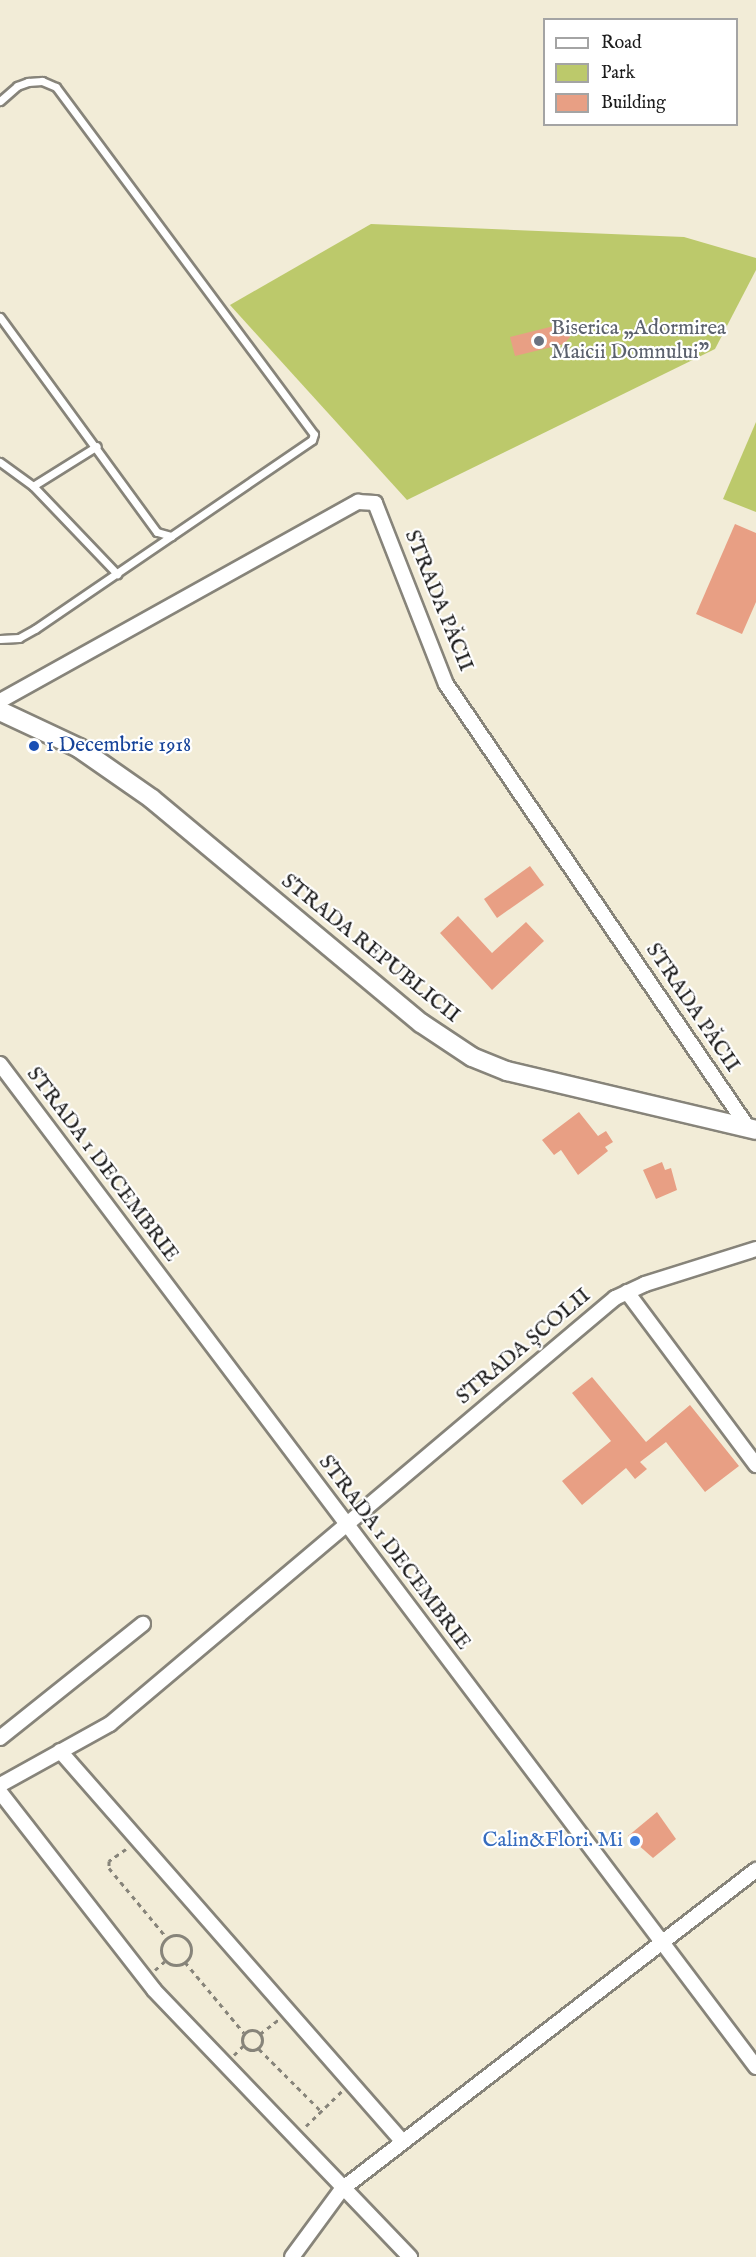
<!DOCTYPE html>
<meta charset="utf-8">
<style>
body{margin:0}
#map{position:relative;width:756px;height:2257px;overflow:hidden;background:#f2ecd7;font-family:"IM FELL English",serif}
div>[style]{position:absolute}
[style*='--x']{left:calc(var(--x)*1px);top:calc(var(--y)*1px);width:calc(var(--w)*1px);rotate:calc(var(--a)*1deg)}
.green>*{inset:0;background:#bcc96b}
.building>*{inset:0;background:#e89f84}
.path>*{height:3px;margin-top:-1.5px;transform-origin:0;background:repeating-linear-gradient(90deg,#87847a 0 4.5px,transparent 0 9px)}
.path>.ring{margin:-1.5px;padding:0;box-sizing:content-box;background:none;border:3px solid #87847a;border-radius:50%}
.roads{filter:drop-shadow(2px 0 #87847a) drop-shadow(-2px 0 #87847a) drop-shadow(0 2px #87847a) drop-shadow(0 -2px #87847a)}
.service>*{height:7px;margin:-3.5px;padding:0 3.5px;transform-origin:3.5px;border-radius:3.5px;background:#fff}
.minor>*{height:14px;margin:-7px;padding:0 7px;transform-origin:7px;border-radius:7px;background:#fff}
.secondary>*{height:18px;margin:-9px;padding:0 9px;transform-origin:9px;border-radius:9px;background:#fff}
.dots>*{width:16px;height:16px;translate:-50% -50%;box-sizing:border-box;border:3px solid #fff;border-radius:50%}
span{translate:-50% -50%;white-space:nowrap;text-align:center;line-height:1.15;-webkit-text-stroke:4.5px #fff;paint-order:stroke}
.worship-label{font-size:21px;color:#5b616d}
.left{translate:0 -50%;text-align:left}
.street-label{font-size:21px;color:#1c1c1c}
.transit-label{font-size:21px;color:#164399}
.shop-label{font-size:21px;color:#366cbe}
.right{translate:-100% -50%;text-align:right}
.legend{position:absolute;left:543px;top:18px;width:195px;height:108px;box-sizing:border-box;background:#fff;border:2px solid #a4a4a4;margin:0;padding:8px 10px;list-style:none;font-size:18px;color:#1c1c1c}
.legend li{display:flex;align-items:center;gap:12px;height:30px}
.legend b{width:30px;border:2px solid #a4a4a4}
</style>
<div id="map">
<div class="green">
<i style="clip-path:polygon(371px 224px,684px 237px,756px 258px,756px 270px,715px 349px,407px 500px,230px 305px)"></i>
<i style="clip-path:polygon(756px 422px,756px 512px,723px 499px)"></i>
</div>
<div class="building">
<i style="clip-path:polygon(558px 325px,567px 327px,570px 337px,564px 344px,515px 356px,510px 337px)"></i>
<i style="clip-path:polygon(735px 524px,756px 533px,756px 602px,742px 634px,696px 614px)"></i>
<i style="clip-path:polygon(530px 866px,544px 885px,497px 918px,484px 899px)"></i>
<i style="clip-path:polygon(458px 916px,492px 953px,526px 922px,544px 941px,492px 990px,440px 933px)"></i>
<i style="clip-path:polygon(579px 1112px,598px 1136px,606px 1131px,613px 1142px,605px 1147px,608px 1151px,578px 1175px,561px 1150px,554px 1155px,542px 1140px)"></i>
<i style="clip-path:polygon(662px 1162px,665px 1170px,671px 1168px,677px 1190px,656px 1199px,643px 1170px)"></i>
<i style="clip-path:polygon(592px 1377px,646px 1442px,690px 1405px,739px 1466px,705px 1492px,666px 1442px,640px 1462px,647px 1469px,635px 1479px,626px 1468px,582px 1505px,562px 1481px,611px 1441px,572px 1393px)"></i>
<i style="clip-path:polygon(657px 1812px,676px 1839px,653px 1858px,628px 1836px)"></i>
</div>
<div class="path">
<i style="--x:126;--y:1849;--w:21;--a:145"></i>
<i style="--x:109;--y:1861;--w:7;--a:90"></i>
<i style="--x:109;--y:1868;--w:89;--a:50.4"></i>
<i class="ring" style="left:161px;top:1935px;width:27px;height:27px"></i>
<i style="--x:185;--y:1962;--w:92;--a:50.3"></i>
<i style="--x:155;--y:1970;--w:13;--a:-42"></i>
<i class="ring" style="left:242px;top:2030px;width:17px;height:17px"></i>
<i style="--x:260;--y:2034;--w:23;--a:-38"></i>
<i style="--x:259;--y:2049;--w:88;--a:45"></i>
<i style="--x:234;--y:2055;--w:13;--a:-45"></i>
<i style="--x:306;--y:2126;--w:50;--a:-44.2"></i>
</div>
<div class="roads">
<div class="service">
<i style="--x:0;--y:101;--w:23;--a:-41"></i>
<i style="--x:17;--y:86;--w:12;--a:-20"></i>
<i style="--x:28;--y:82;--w:14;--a:-4"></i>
<i style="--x:42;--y:81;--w:15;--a:23"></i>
<i style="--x:56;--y:87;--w:432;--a:53.4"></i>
<i style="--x:314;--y:434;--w:6;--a:108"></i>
<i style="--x:312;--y:440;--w:335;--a:145.7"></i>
<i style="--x:35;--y:629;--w:18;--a:151"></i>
<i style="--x:19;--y:638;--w:19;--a:177"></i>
<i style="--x:0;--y:317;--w:266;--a:53.9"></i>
<i style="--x:157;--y:532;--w:15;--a:16"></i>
<i style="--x:0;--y:462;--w:41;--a:36"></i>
<i style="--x:33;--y:486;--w:122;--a:46.3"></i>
<i style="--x:33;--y:486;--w:75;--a:-32"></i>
</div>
<div class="minor">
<i style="--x:0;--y:701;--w:410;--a:-29.1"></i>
<i style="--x:358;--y:502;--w:17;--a:3"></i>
<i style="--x:375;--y:503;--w:194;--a:68.6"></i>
<i style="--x:446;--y:684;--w:535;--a:55.75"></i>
<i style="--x:0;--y:1064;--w:1256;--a:52.99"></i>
<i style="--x:627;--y:1292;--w:216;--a:53.3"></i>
<i style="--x:0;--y:1738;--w:183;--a:-38.6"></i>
<i style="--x:60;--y:1751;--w:519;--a:48.75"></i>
<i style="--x:0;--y:1785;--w:126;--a:-29"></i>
<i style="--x:110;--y:1724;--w:661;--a:-40.15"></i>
<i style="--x:615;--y:1298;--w:33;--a:-25"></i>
<i style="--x:645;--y:1284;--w:116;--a:-17.5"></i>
<i style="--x:0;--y:1792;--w:251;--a:52.1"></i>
<i style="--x:154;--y:1990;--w:370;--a:46.2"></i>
<i style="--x:292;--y:2257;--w:84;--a:-53.7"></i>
<i style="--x:342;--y:2189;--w:523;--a:-37.62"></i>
</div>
<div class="secondary">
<i style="--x:0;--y:711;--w:87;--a:25.1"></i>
<i style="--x:79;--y:748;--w:89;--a:34.9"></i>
<i style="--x:152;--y:799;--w:350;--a:39.8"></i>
<i style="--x:421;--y:1023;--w:61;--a:33.7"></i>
<i style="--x:472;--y:1057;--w:38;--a:22"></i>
<i style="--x:507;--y:1071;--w:256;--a:13.3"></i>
</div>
</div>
<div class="dots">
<i style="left:539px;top:341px;background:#6b7280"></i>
<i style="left:34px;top:746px;background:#1a4fb4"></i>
<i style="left:635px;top:1841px;background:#3f7fe0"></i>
</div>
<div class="worship-label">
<span class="left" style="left:551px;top:341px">Biserica „Adormirea<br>Maicii Domnului”</span>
</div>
<div class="street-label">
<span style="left:438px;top:601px;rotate:68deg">STRADA PĂCII</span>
<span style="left:370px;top:949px;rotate:39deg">STRADA REPUBLICII</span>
<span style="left:692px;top:1008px;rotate:56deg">STRADA PĂCII</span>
<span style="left:102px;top:1165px;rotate:53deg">STRADA 1 DECEMBRIE</span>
<span style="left:524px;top:1347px;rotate:-40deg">STRADA ȘCOLII</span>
<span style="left:394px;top:1553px;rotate:53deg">STRADA 1 DECEMBRIE</span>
</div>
<div class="transit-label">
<span class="left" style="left:46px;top:746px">1 Decembrie 1918</span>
</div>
<div class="shop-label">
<span class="right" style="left:623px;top:1841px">Calin&amp;Flori. Mi</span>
</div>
<ul class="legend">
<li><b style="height:8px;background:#fff"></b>Road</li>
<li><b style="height:16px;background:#bcc96b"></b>Park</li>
<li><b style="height:16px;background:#e89f84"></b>Building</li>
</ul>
</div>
